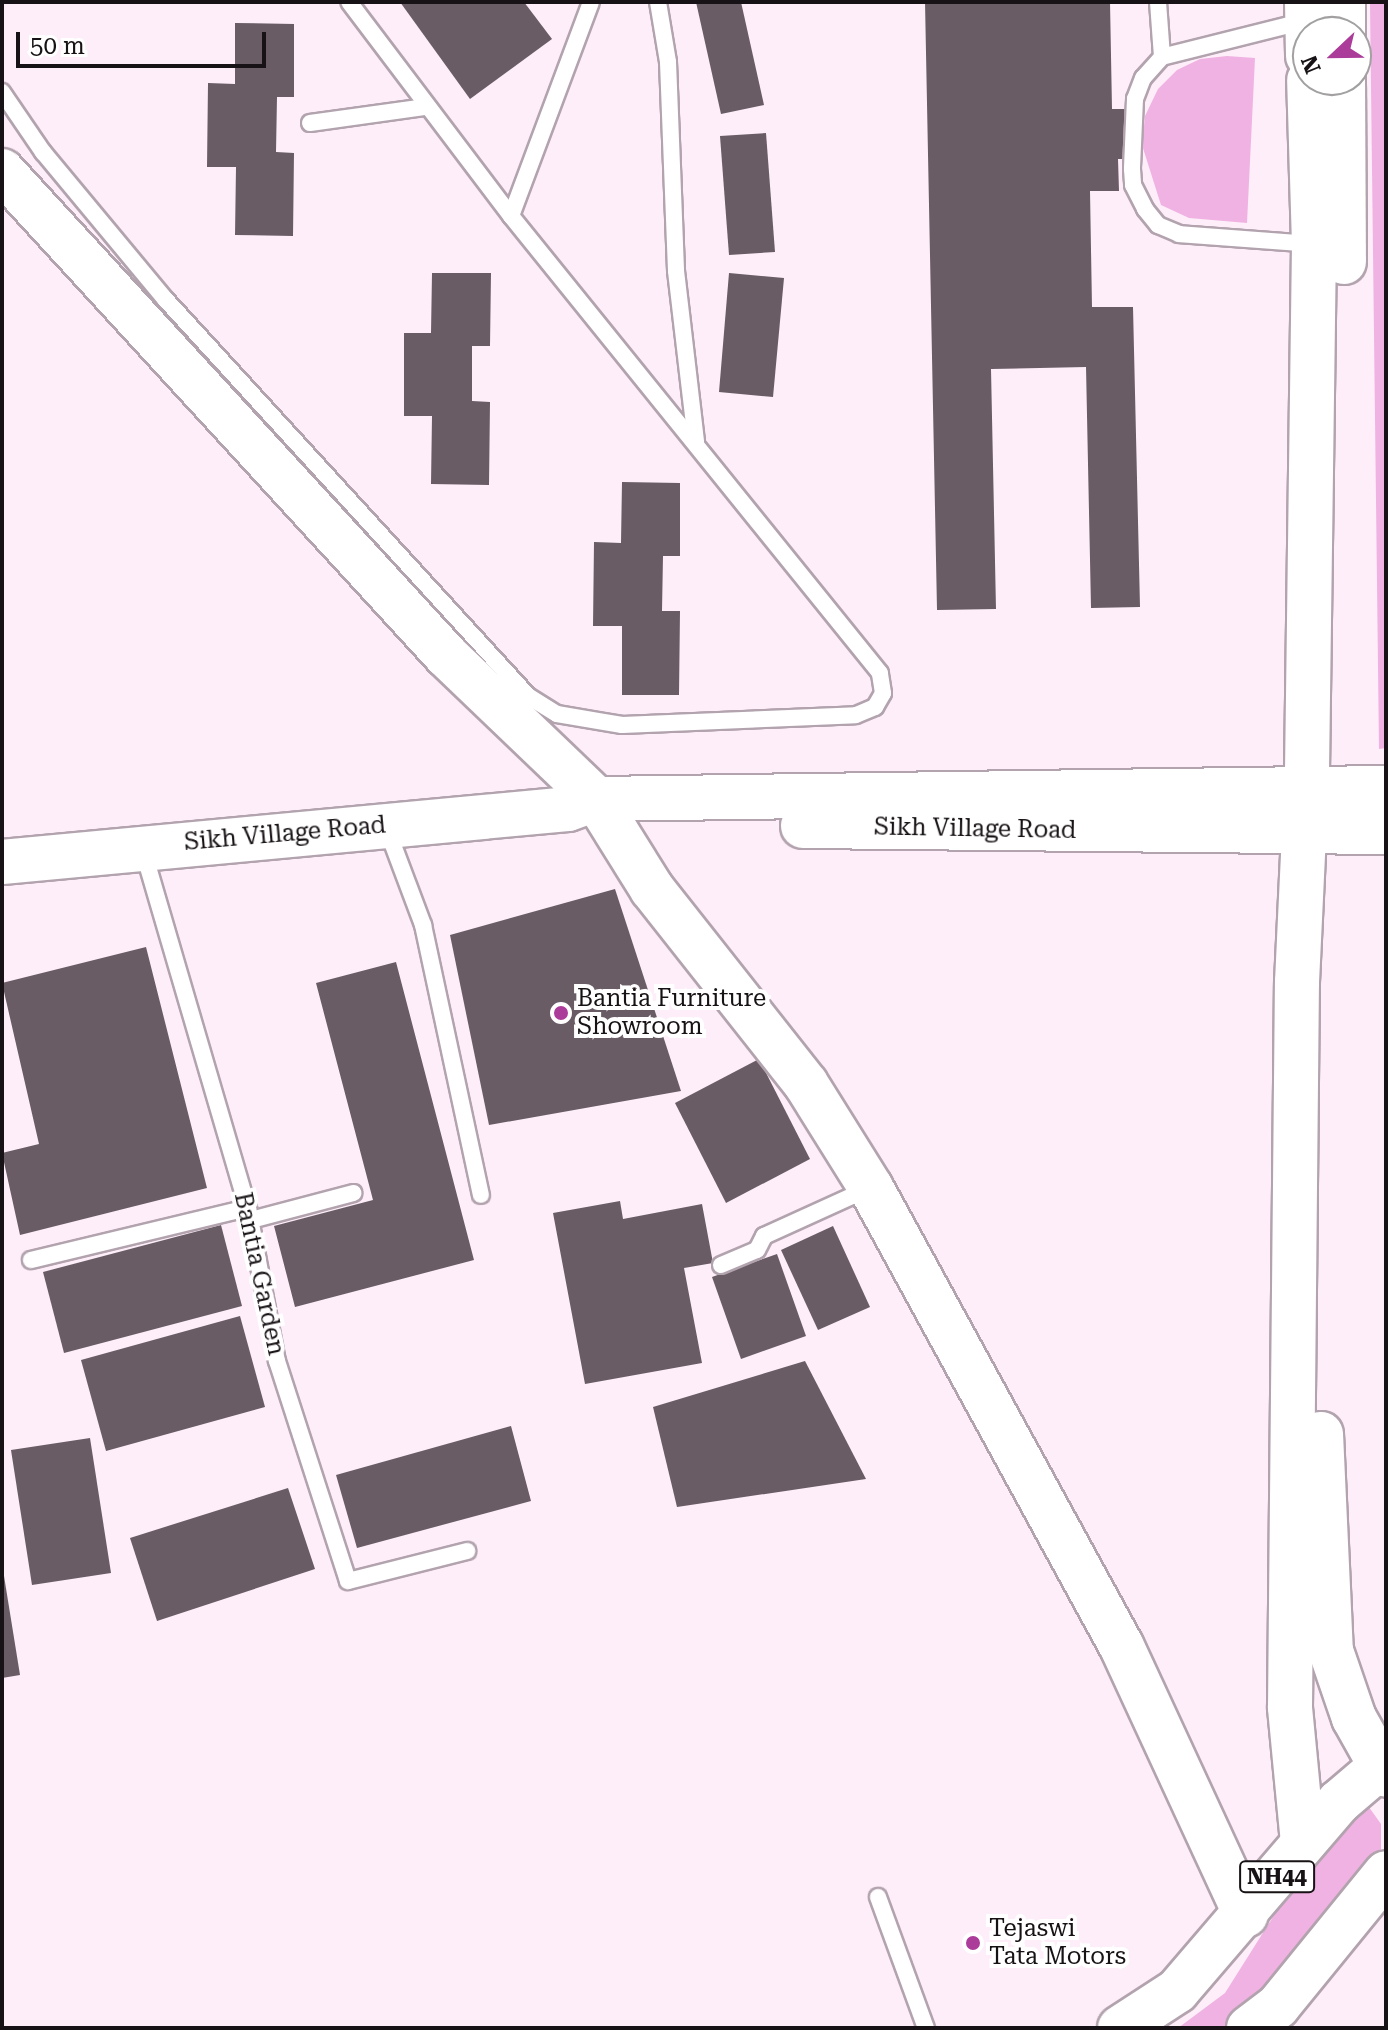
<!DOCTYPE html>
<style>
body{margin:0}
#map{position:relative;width:1388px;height:2030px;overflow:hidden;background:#fdeef9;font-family:"Roboto Serif",serif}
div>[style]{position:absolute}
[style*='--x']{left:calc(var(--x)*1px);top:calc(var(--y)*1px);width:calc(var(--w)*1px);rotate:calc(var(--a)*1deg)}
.green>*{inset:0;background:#f0b2e2}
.building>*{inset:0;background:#695c65}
.roads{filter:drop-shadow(2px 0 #b2a3ae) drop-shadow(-2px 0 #b2a3ae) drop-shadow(0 2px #b2a3ae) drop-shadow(0 -2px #b2a3ae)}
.lane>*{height:16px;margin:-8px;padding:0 8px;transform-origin:8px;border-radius:8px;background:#fff}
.secondary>*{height:44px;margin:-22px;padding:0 22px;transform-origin:22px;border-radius:22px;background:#fff}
.highway>*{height:44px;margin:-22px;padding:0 22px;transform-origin:22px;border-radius:22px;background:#fff}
.dots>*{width:22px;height:22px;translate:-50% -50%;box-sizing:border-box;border:4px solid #fff;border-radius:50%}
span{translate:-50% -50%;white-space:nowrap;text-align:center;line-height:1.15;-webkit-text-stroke:8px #fff;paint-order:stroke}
.shield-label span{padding:2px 6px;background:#fff;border:2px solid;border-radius:6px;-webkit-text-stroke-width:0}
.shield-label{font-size:22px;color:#171215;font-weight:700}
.street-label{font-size:24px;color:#171215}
.poi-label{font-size:24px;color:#171215}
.left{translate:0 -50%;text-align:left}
.frame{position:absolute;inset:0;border:4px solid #171215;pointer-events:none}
.north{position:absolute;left:1292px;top:16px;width:80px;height:80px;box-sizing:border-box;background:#fff;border:2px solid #a2a0a1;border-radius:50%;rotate:248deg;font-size:22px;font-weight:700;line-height:32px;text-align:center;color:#171215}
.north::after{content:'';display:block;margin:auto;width:28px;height:36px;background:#ab3c99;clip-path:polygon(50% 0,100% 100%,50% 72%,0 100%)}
.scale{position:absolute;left:16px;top:32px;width:250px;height:36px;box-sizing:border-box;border:4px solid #171215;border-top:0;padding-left:10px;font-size:24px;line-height:28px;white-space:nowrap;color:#171215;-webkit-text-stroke:6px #fff;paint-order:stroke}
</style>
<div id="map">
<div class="green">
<i style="clip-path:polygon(1370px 2px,1386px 2px,1386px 748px,1379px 749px)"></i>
<i style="clip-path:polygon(1227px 56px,1255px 58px,1247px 223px,1189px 218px,1161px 205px,1142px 145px,1145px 116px,1158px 89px,1177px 70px,1200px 59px)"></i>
<i style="clip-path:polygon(1366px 1803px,1381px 1824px,1381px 1862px,1254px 2010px,1222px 2028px,1178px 2028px,1225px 1993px,1331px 1825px)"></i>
</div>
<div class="building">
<i style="clip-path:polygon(400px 2px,524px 2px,552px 39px,470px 99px)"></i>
<i style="clip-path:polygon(696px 2px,741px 2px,764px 105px,721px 114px)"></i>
<i style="clip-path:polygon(925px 2px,1110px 2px,1112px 109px,1130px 109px,1131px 159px,1118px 159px,1119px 191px,1090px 191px,1092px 307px,1133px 307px,1140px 607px,1091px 608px,1086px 367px,991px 369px,996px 609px,937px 610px)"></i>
<i style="clip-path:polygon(235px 23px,294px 24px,294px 97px,277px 97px,276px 152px,294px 153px,293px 236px,235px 235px,236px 167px,207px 167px,208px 83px,235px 84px)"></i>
<i style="clip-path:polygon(766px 133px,775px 252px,729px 255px,720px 136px)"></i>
<i style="clip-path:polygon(432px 273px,491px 273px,490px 346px,472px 346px,472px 401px,490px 402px,489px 485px,431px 484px,432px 416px,404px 416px,404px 333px,431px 333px)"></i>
<i style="clip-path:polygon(729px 273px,784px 278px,773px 397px,719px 392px)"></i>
<i style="clip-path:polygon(622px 482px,680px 483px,680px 556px,663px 556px,662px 611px,680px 611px,679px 695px,622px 695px,622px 626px,593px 626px,594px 542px,621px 543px)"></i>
<i style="clip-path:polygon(615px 889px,681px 1091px,489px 1125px,450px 935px)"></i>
<i style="clip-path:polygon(146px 947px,207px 1188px,20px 1235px,2px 1153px,39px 1144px,2px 983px)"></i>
<i style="clip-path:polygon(396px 962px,474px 1260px,295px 1307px,274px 1226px,373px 1200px,316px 983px)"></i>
<i style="clip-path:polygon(759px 1059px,810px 1159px,726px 1203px,675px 1103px)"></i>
<i style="clip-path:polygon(620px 1201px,623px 1219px,702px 1204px,713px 1263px,684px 1268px,702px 1363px,585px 1384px,553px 1213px)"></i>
<i style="clip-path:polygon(221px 1225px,242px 1306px,64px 1353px,43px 1272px)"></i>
<i style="clip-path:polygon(833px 1226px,870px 1307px,818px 1330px,781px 1250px)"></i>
<i style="clip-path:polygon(777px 1254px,806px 1336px,741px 1359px,712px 1277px)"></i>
<i style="clip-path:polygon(240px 1316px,265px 1407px,106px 1451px,81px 1360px)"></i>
<i style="clip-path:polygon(805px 1361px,866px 1479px,677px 1507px,653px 1407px)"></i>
<i style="clip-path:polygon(511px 1426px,531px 1501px,357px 1548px,336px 1475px)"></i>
<i style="clip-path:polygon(90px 1438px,111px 1573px,32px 1585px,11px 1450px)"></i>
<i style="clip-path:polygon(288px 1488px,315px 1569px,157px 1621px,130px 1538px)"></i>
<i style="clip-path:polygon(4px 1576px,20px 1675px,2px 1678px,2px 1577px)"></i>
</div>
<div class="roads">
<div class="lane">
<i style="--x:658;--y:2;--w:61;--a:80.5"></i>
<i style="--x:668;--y:62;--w:209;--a:87.8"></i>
<i style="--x:676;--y:271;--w:172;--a:83.3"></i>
<i style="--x:1158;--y:2;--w:55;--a:85.8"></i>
<i style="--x:1305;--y:21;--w:147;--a:165.9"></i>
<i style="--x:1162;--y:57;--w:28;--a:132"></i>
<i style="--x:1143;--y:78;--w:22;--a:111"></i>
<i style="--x:1135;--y:99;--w:70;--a:92.5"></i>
<i style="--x:1132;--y:169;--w:16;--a:86"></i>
<i style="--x:1133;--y:185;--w:27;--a:63"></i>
<i style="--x:1145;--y:209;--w:21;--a:51"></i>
<i style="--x:1158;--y:225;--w:23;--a:23"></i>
<i style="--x:1179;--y:234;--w:134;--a:4.3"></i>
<i style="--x:2;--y:92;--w:73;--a:55.7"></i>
<i style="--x:43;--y:152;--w:192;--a:50.3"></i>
<i style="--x:166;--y:300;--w:537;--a:47.57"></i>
<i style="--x:528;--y:696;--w:34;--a:32"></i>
<i style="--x:557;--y:714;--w:66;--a:9.6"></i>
<i style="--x:622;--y:725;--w:234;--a:-2.4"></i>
<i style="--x:856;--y:715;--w:21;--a:-23"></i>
<i style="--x:875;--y:707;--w:16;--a:-60"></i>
<i style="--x:883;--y:693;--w:20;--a:-99"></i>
<i style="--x:880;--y:673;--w:587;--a:-128.92"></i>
<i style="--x:511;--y:216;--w:268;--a:-127.1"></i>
<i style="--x:310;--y:123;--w:117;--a:-7.9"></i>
<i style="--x:511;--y:216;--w:228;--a:-69.5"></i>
<i style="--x:387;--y:829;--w:103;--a:69.4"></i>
<i style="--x:423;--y:925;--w:276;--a:77.9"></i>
<i style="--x:143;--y:850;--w:373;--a:73.7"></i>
<i style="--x:248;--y:1208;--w:156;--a:79.3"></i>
<i style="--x:277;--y:1361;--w:231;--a:72.1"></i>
<i style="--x:348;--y:1581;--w:123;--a:-14.1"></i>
<i style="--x:251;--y:1220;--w:106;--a:-14.8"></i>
<i style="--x:31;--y:1260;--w:223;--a:-13.5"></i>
<i style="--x:721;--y:1265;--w:39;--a:-23"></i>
<i style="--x:757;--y:1250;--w:16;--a:-63"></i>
<i style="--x:764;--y:1236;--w:116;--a:-24.4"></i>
<i style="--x:878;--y:1897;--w:140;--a:69.9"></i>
</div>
<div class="secondary">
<i style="--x:1307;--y:2;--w:54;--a:88.9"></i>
<i style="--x:1343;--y:2;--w:30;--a:90"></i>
<i style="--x:1343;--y:80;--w:182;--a:89.7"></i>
<i style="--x:2;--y:171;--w:657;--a:47.47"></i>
<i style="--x:446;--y:655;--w:208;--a:43.8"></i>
<i style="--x:596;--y:799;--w:106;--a:58.1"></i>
<i style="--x:652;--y:889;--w:248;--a:51.7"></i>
<i style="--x:806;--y:1084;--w:123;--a:58"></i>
<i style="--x:871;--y:1188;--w:523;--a:61.33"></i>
<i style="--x:1122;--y:1647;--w:295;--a:65.2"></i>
<i style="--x:803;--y:826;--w:583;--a:0.59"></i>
<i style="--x:2;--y:862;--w:568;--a:-5.35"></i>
<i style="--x:568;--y:809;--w:30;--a:-20"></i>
<i style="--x:596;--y:799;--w:790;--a:-0.8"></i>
<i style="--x:1321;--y:1434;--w:217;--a:87.4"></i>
<i style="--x:1331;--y:1651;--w:71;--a:71.1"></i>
<i style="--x:1354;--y:1718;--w:65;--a:60.7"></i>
<i style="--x:1303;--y:1843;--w:137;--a:-95.5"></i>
<i style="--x:1290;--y:1707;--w:725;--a:-89.45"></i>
<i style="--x:1297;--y:982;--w:210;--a:-87.3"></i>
<i style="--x:1307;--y:772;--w:528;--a:-89.24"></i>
<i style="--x:1314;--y:244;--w:164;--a:-91.7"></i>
</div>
<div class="highway">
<i style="--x:1120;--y:2028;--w:68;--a:-33"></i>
<i style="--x:1177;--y:1991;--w:249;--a:-49.4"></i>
<i style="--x:1339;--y:1802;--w:54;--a:-40.5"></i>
<i style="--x:1249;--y:2028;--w:36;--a:-37"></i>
<i style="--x:1278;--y:2006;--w:171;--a:-50.9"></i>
</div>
</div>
<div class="dots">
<i style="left:561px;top:1013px;background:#ab3c99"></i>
<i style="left:973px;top:1943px;background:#ab3c99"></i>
</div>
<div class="shield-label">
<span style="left:1277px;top:1877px">NH44</span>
</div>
<div class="street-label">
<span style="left:975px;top:829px;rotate:1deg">Sikh Village Road</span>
<span style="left:285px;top:834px;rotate:-5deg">Sikh Village Road</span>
<span style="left:259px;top:1274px;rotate:78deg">Bantia Garden</span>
</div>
<div class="poi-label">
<span class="left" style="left:577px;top:1013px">Bantia Furniture<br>Showroom</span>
<span class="left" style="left:989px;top:1943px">Tejaswi<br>Tata Motors</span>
</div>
<div class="frame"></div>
<div class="north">N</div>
<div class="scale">50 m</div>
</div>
